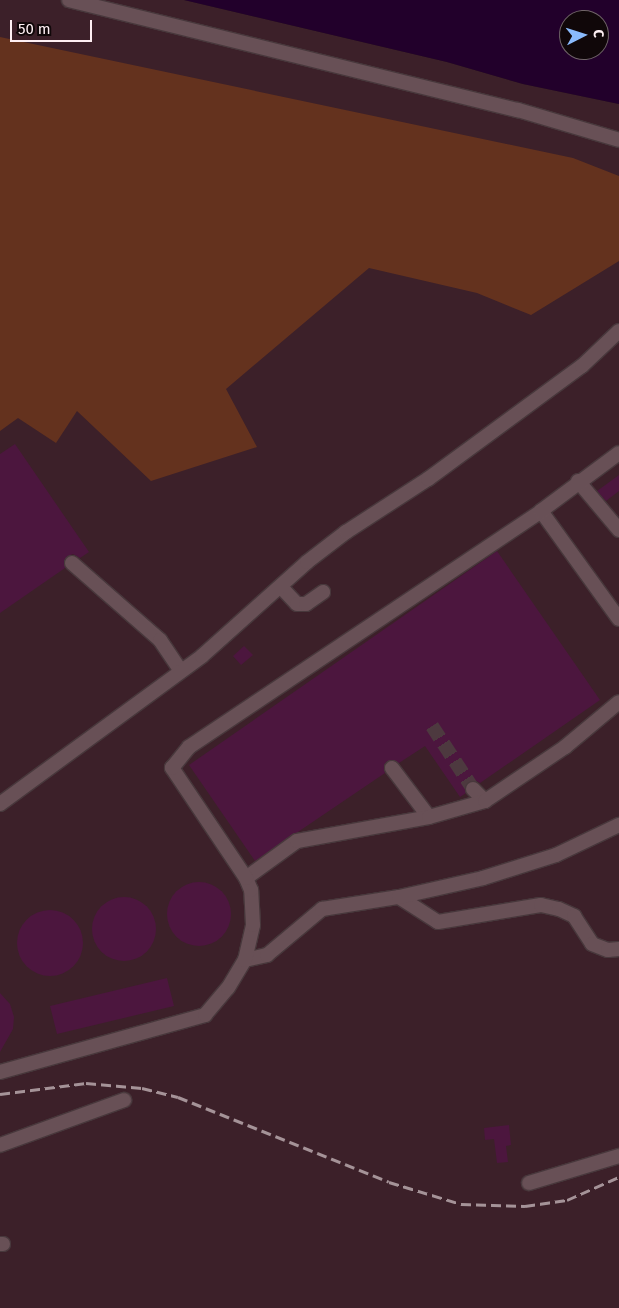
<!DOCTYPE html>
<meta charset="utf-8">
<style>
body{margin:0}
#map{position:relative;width:619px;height:1308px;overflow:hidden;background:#2e191f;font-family:"Fira Sans",sans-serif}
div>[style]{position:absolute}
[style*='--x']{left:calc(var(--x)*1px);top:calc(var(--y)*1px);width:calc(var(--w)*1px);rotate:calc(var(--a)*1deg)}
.built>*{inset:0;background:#3c2029}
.green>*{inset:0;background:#64321e}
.water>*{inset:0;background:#22002b}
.building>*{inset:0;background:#4c163e}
.round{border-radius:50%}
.minor-tunnel>*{height:14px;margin-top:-7px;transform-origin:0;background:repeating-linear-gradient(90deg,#4d393f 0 14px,transparent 0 21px)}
.roads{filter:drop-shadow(1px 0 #48383c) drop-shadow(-1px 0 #48383c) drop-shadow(0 1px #48383c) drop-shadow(0 -1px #48383c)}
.minor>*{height:14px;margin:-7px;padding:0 7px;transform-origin:7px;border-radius:7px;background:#685056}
.rail>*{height:3px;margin-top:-1.5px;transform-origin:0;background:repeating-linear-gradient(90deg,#a59398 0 10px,transparent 0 15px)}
span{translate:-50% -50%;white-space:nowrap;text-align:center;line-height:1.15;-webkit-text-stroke:4px #100709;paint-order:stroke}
.north{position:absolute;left:559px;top:10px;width:50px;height:50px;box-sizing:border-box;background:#100709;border:1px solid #6f6467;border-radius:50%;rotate:85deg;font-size:14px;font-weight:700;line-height:20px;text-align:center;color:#feeff3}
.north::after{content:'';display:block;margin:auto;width:18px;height:22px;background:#8abafc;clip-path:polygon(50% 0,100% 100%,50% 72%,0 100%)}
.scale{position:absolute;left:10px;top:20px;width:82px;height:22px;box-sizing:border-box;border:2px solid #feeff3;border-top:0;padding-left:6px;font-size:15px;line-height:18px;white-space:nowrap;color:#feeff3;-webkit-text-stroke:4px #100709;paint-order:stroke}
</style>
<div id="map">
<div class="built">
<i style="clip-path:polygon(0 0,184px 0,447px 62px,523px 84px,619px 104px,619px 1308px,0 1308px)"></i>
</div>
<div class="green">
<i style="clip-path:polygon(0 37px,573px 158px,619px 176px,619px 261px,531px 315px,477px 293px,369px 268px,226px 389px,257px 447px,151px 481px,77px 411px,56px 443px,18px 418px,0 431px)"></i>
</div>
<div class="water">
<i style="clip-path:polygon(evenodd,184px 0,619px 0,619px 104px,523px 84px,447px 62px,184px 0,569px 20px,599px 20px,599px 50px,569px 50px,569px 20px)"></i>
</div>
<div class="building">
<i style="clip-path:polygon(15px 444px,89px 552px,80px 558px,73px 554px,66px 557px,65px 568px,0 613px,0 454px)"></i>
<i style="clip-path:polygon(619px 475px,619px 491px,606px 501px,597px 491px)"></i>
<i style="clip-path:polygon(497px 551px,600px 700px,480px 783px,475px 780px,467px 783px,466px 793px,460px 797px,425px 746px,399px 763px,387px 761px,384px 765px,385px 773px,255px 861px,189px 765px)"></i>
<i style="clip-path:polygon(244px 646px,253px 655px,241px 665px,233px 656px)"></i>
<i class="round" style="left:167px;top:882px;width:64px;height:64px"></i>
<i class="round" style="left:92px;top:897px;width:64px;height:64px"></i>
<i class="round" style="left:17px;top:910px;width:66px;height:66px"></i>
<i style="clip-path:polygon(167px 978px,174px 1006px,57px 1034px,50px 1006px)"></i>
<i style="clip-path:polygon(0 993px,10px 1004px,14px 1017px,13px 1029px,0 1052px)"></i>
<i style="clip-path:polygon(509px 1125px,511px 1145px,506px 1146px,508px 1162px,497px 1163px,494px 1139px,485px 1140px,484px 1128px)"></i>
</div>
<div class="minor-tunnel">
<i style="--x:432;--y:726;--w:75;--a:56.9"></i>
</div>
<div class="roads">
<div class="minor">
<i style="--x:69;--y:0;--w:462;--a:13.8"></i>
<i style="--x:518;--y:110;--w:105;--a:16.5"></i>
<i style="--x:578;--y:481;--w:64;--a:50.1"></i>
<i style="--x:541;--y:511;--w:133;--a:54.2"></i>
<i style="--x:72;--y:563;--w:117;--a:41.2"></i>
<i style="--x:160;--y:640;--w:36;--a:56"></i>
<i style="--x:281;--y:587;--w:23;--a:47"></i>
<i style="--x:297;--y:604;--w:9;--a:0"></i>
<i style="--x:306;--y:604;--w:21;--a:-35"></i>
<i style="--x:392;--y:768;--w:61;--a:52.9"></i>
<i style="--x:473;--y:789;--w:17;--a:45"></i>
<i style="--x:0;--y:804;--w:250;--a:-36.2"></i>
<i style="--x:202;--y:656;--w:141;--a:-41.8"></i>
<i style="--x:307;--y:562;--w:49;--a:-37.6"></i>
<i style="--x:346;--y:532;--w:98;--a:-32.9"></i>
<i style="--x:428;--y:479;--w:191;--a:-36.3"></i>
<i style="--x:582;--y:366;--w:51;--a:-43.4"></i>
<i style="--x:246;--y:878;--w:63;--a:-36"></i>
<i style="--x:297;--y:841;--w:134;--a:-10.3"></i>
<i style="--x:429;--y:817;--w:58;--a:-15.9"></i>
<i style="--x:485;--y:801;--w:97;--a:-34"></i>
<i style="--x:565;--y:747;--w:70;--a:-39.8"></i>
<i style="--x:399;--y:897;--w:46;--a:32.7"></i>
<i style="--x:438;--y:922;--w:104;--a:-9.4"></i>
<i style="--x:541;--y:905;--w:18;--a:13"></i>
<i style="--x:559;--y:909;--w:17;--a:25"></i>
<i style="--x:574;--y:916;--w:33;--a:57"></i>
<i style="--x:592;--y:944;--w:17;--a:21"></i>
<i style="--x:608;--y:950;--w:11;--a:-5"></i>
<i style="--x:245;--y:960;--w:23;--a:-13"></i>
<i style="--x:267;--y:955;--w:72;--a:-39.9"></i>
<i style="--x:322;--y:909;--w:78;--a:-8.9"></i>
<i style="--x:399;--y:897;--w:86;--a:-12.7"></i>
<i style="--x:483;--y:878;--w:77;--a:-17.5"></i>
<i style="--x:556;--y:855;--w:70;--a:-25.5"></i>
<i style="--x:0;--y:1072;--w:213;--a:-15.5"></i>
<i style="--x:205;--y:1015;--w:35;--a:-50"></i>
<i style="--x:228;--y:988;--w:33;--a:-59"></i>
<i style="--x:245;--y:960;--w:36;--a:-77"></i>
<i style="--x:253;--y:925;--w:35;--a:-93"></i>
<i style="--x:251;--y:890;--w:13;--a:-113"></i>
<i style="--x:246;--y:878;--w:133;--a:-123.9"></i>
<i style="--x:172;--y:768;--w:27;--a:-51"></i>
<i style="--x:189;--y:747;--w:424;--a:-33.8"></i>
<i style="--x:541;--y:511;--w:97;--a:-36.6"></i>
<i style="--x:0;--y:1145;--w:132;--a:-19.9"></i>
<i style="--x:529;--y:1183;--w:94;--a:-16.7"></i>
<i style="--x:0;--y:1244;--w:3;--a:0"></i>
</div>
</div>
<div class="rail">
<i style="--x:0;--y:1094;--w:87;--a:-7.3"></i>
<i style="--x:86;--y:1083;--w:56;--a:5.1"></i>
<i style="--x:142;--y:1088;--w:37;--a:14"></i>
<i style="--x:178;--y:1097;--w:227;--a:21.9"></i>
<i style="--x:389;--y:1182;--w:75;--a:17"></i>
<i style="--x:461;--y:1204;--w:64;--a:1.8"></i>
<i style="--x:525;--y:1206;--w:42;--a:-8.1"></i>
<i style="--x:567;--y:1200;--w:57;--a:-23.9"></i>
</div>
<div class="north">С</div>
<div class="scale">50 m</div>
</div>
